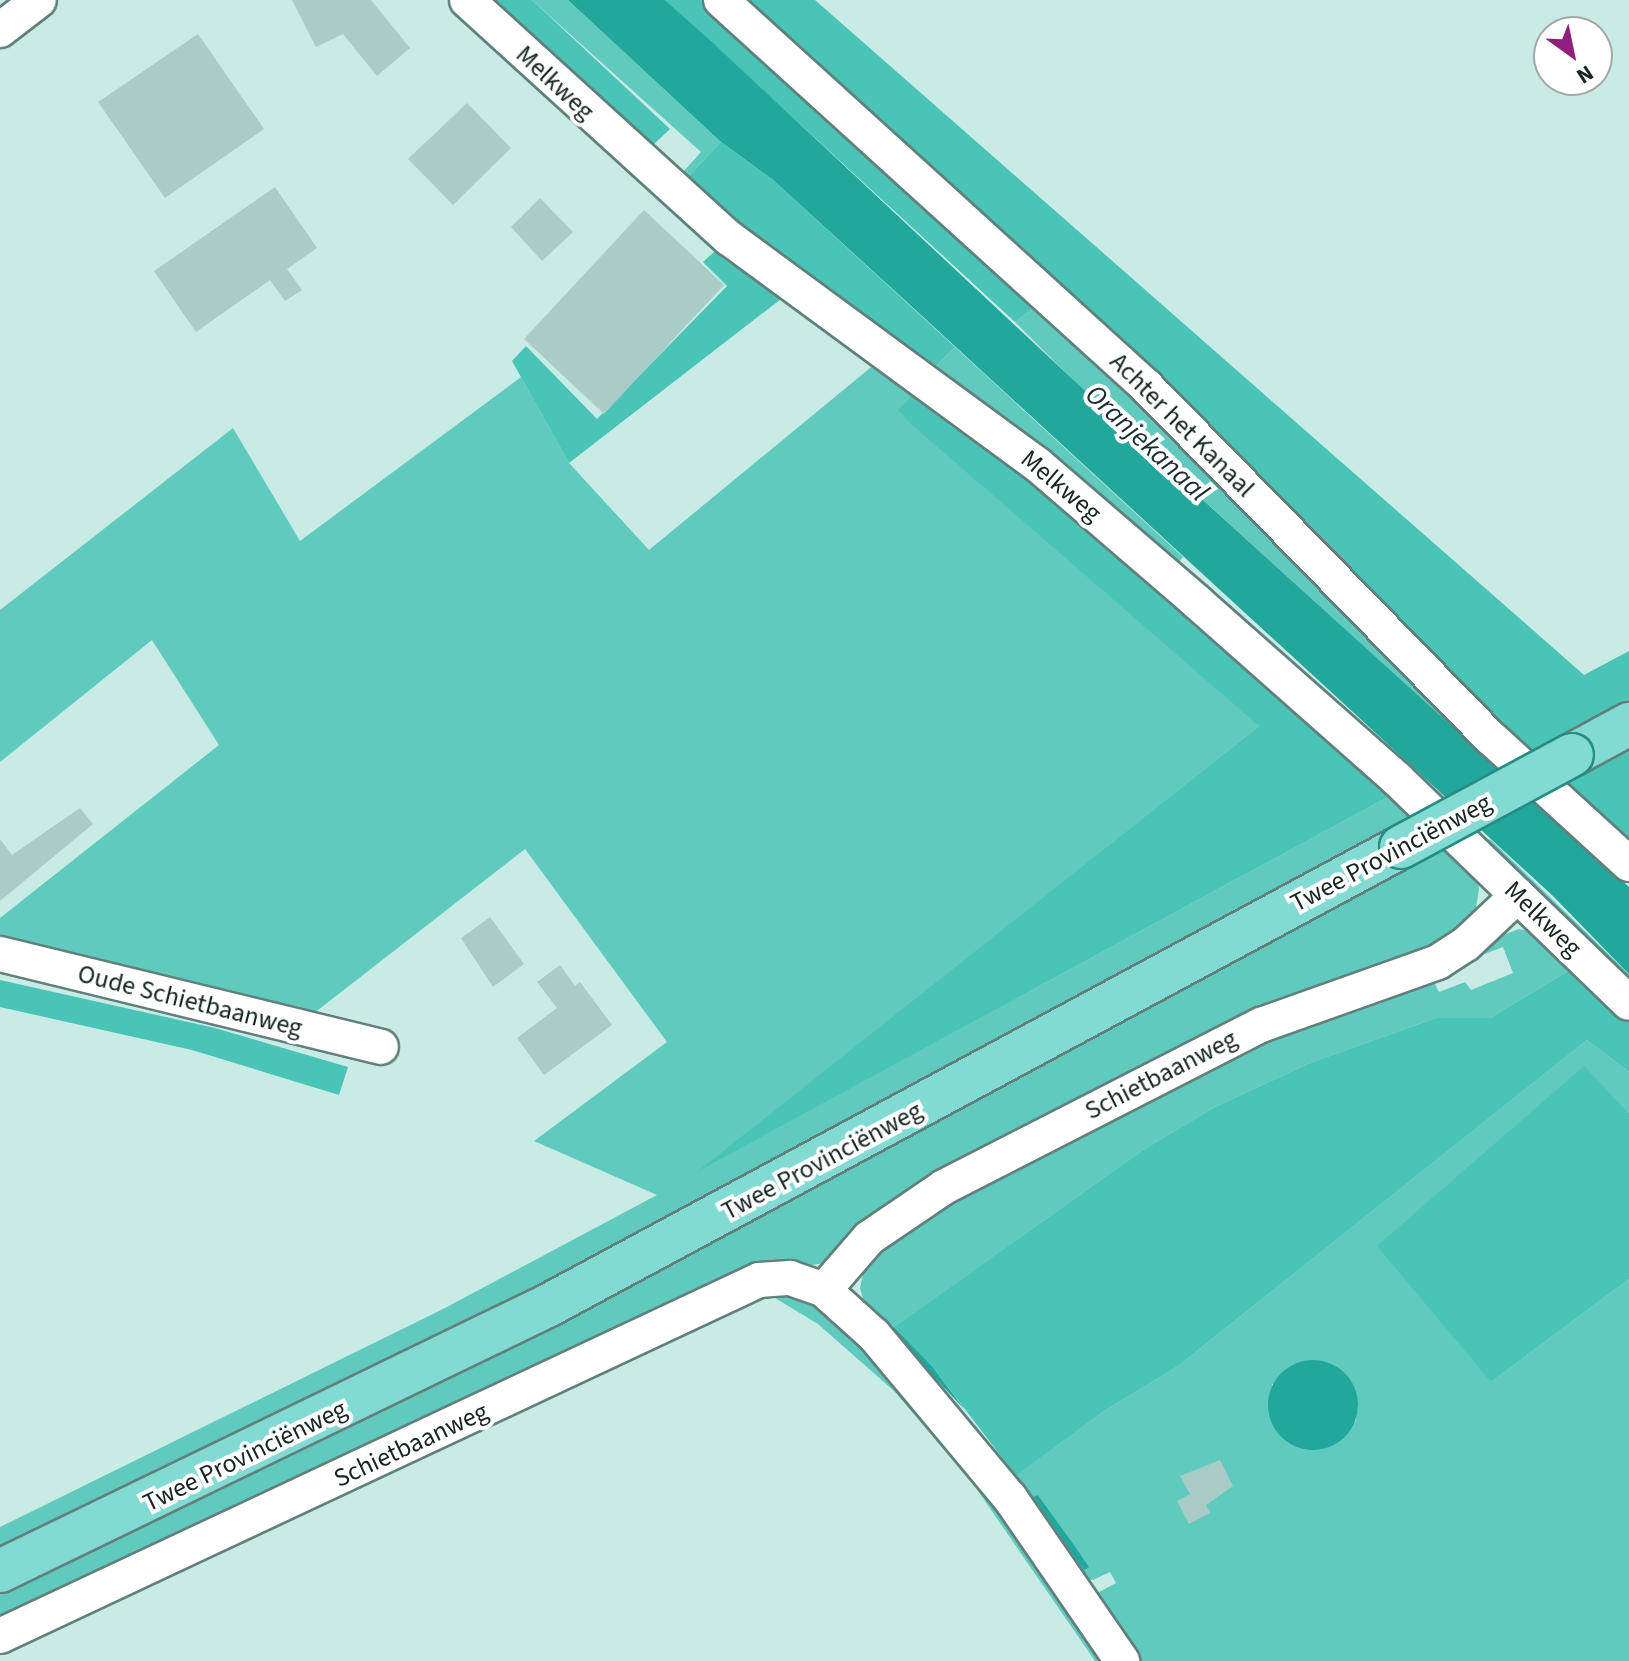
<!DOCTYPE html>
<meta charset="utf-8">
<style>
body{margin:0}
#map{position:relative;width:1629px;height:1661px;overflow:hidden;background:#c8ebe5;font-family:"Source Sans 3",sans-serif}
div>[style]{position:absolute}
[style*='--x']{left:calc(var(--x)*1px);top:calc(var(--y)*1px);width:calc(var(--w)*1px);rotate:calc(var(--a)*1deg)}
.green>*{inset:0;background:#61cabe}
.forest>*{inset:0;background:#4ac4b7}
.water>*{inset:0;background:#21a79b}
.round{border-radius:50%}
.building>*{inset:0;background:#aaccc7}
.roads{filter:drop-shadow(2px 0 #61807c) drop-shadow(-2px 0 #61807c) drop-shadow(0 2px #61807c) drop-shadow(0 -2px #61807c)}
.minor>*{height:34px;margin:-17px;padding:0 17px;transform-origin:17px;border-radius:17px;background:#fff}
.major>*{height:42px;margin:-21px;padding:0 21px;transform-origin:21px;border-radius:21px;background:#82dbd3}
.bridges{filter:drop-shadow(2px 0 #278c82) drop-shadow(-2px 0 #278c82) drop-shadow(0 2px #278c82) drop-shadow(0 -2px #278c82)}
.major-bridge>*{height:42px;margin:-21px;padding:0 21px;transform-origin:21px;border-radius:21px;background:#82dbd3}
span{translate:-50% -50%;white-space:nowrap;text-align:center;line-height:1.15;-webkit-text-stroke:8px #fff;paint-order:stroke}
.street-label{font-size:26px;color:#182523}
.water-label{font-size:28px;color:#192e2c;font-style:italic}
.north{position:absolute;left:1533px;top:16px;width:80px;height:80px;box-sizing:border-box;background:#fff;border:2px solid #a3a8a7;border-radius:50%;rotate:147deg;font-size:22px;font-weight:700;line-height:32px;text-align:center;color:#182523}
.north::after{content:'';display:block;margin:auto;width:28px;height:36px;background:#901e7e;clip-path:polygon(50% 0,100% 100%,50% 72%,0 100%)}
</style>
<div id="map">
<div class="green">
<i style="clip-path:polygon(532px 0,568px 0,721px 142px,679px 186px,674px 182px,701px 152px)"></i>
<i style="clip-path:polygon(1042px 300px,1508px 767px,1498px 769px,1086px 393px,1015px 322px)"></i>
<i style="clip-path:polygon(955px 347px,1183px 557px,1171px 571px,928px 374px)"></i>
<i style="clip-path:polygon(881px 359px,1259px 726px,702px 1169px,1397px 792px,1420px 812px,1389px 829px,1387px 841px,841px 1135px,0 1557px,0 1527px,445px 1308px,657px 1195px,534px 1141px,667px 1042px,525px 849px,300px 1024px,0 949px,0 918px,219px 745px,152px 640px,0 762px,0 610px,233px 428px,300px 541px,521px 377px,569px 463px,649px 550px)"></i>
<i style="clip-path:polygon(1490px 839px,1629px 974px,1629px 993px,1484px 847px)"></i>
<i style="clip-path:polygon(1450px 842px,1474px 867px,1479px 888px,1475px 915px,1460px 937px,824px 1263px,801px 1267px,0 1628px,0 1587px,752px 1219px)"></i>
<i style="clip-path:polygon(evenodd,1519px 929px,1539px 933px,1578px 965px,1490px 1018px,1436px 1018px,1310px 1063px,1215px 1107px,1143px 1150px,890px 1330px,1017px 1475px,1104px 1411px,1178px 1366px,1587px 1040px,1629px 1072px,1629px 1113px,1584px 1067px,1491px 1382px,1629px 1279px,1629px 1661px,1128px 1661px,1094px 1609px,1099px 1592px,1116px 1583px,1110px 1572px,1093px 1580px,1073px 1577px,865px 1305px,860px 1288px,865px 1265px,885px 1237px,1181px 1072px,1431px 976px,1439px 992px,1465px 982px,1471px 990px,1513px 973px,1503px 947px,1466px 961px,1487px 941px,1519px 929px,1272px 1384px,1358px 1407px,1355px 1423px,1272px 1418px,1272px 1384px,1519px 929px,1038px 1495px,1069px 1538px,1084px 1570px,1033px 1498px,1038px 1495px)"></i>
<i style="clip-path:polygon(776px 1289px,816px 1302px,877px 1351px,1116px 1661px,1095px 1661px,967px 1475px,894px 1391px,818px 1324px,765px 1292px)"></i>
</div>
<div class="forest">
<i style="clip-path:polygon(490px 0,532px 0,670px 129px,652px 146px)"></i>
<i style="clip-path:polygon(665px 0,714px 0,1042px 300px,1015px 322px)"></i>
<i style="clip-path:polygon(733px 0,815px 0,1584px 675px,1629px 651px,1629px 709px,1523px 755px)"></i>
<i style="clip-path:polygon(721px 142px,772px 179px,955px 347px,928px 374px,679px 186px)"></i>
<i style="clip-path:polygon(725px 242px,790px 292px,569px 463px,512px 361px,526px 346px,597px 419px,727px 286px,703px 262px)"></i>
<i style="clip-path:polygon(921px 387px,1397px 792px,697px 1172px,1259px 726px,911px 424px,898px 410px)"></i>
<i style="clip-path:polygon(1629px 739px,1629px 838px,1627px 839px,1561px 776px)"></i>
<i style="clip-path:polygon(1578px 965px,1629px 1013px,1629px 1072px,1587px 1040px,1178px 1366px,1104px 1411px,1016px 1476px,932px 1366px,894px 1327px,1143px 1150px,1215px 1107px,1310px 1063px,1436px 1018px,1490px 1018px)"></i>
<i style="clip-path:polygon(0 980px,215px 1028px,348px 1067px,339px 1095px,192px 1050px,0 1007px)"></i>
<i style="clip-path:polygon(1584px 1066px,1629px 1113px,1629px 1279px,1491px 1382px,1377px 1246px)"></i>
</div>
<div class="water">
<i style="clip-path:polygon(568px 0,665px 0,713px 43px,1160px 461px,1629px 887px,1629px 974px,1553px 896px,921px 315px,772px 179px,721px 142px)"></i>
<i style="clip-path:polygon(894px 1327px,932px 1366px,965px 1410px,890px 1330px)"></i>
<i class="round" style="left:1268px;top:1360px;width:90px;height:90px"></i>
<i style="clip-path:polygon(1038px 1495px,1069px 1538px,1089px 1567px,1084px 1570px,1075px 1558px,1033px 1497px)"></i>
</div>
<div class="building">
<i style="clip-path:polygon(292px 0,371px 0,410px 48px,377px 76px,343px 34px,316px 47px)"></i>
<i style="clip-path:polygon(198px 34px,264px 129px,165px 198px,98px 102px)"></i>
<i style="clip-path:polygon(467px 103px,511px 148px,453px 205px,408px 159px)"></i>
<i style="clip-path:polygon(275px 187px,317px 248px,287px 269px,302px 290px,285px 301px,270px 280px,196px 332px,154px 271px)"></i>
<i style="clip-path:polygon(540px 198px,573px 232px,542px 261px,511px 227px)"></i>
<i style="clip-path:polygon(644px 210px,724px 285px,604px 414px,524px 339px)"></i>
<i style="clip-path:polygon(80px 808px,93px 824px,0 901px,0 839px,12px 855px)"></i>
<i style="clip-path:polygon(490px 917px,524px 964px,493px 987px,461px 938px)"></i>
<i style="clip-path:polygon(560px 965px,575px 986px,580px 982px,612px 1025px,544px 1075px,517px 1038px,557px 1008px,537px 982px)"></i>
<i style="clip-path:polygon(1220px 1460px,1233px 1486px,1206px 1505px,1210px 1513px,1189px 1524px,1177px 1501px,1190px 1494px,1180px 1476px)"></i>
</div>
<div class="roads">
<div class="minor">
<i style="--x:467;--y:0;--w:354;--a:42.3"></i>
<i style="--x:729;--y:238;--w:383;--a:36.3"></i>
<i style="--x:1038;--y:465;--w:210;--a:40.7"></i>
<i style="--x:1197;--y:602;--w:267;--a:41.5"></i>
<i style="--x:1397;--y:779;--w:322;--a:44"></i>
<i style="--x:721;--y:0;--w:576;--a:42.25"></i>
<i style="--x:1147;--y:387;--w:491;--a:45.6"></i>
<i style="--x:1491;--y:738;--w:187;--a:42.4"></i>
<i style="--x:0;--y:30;--w:49;--a:-37.6"></i>
<i style="--x:0;--y:954;--w:392;--a:13.7"></i>
<i style="--x:824;--y:1290;--w:69;--a:-49.1"></i>
<i style="--x:869;--y:1238;--w:91;--a:-34.2"></i>
<i style="--x:944;--y:1187;--w:356;--a:-27.1"></i>
<i style="--x:1261;--y:1025;--w:188;--a:-19.6"></i>
<i style="--x:1438;--y:962;--w:33;--a:-33"></i>
<i style="--x:1466;--y:944;--w:71;--a:-43.3"></i>
<i style="--x:0;--y:1636;--w:838;--a:-25.13"></i>
<i style="--x:759;--y:1280;--w:31;--a:-4"></i>
<i style="--x:790;--y:1278;--w:36;--a:19"></i>
<i style="--x:824;--y:1290;--w:67;--a:42"></i>
<i style="--x:874;--y:1335;--w:212;--a:50.2"></i>
<i style="--x:1010;--y:1498;--w:198;--a:55.5"></i>
</div>
<div class="major">
<i style="--x:1572;--y:755;--w:65;--a:-28.5"></i>
<i style="--x:0;--y:1571;--w:610;--a:-25.85"></i>
<i style="--x:549;--y:1305;--w:967;--a:-28.26"></i>
</div>
</div>
<div class="bridges">
<div class="major-bridge">
<i style="--x:1401;--y:847;--w:194;--a:-28.3"></i>
</div>
</div>
<div class="street-label">
<span style="left:555px;top:83px;rotate:43deg">Melkweg</span>
<span style="left:1182px;top:425px;rotate:45deg">Achter het Kanaal</span>
<span style="left:1061px;top:486px;rotate:40deg">Melkweg</span>
<span style="left:1391px;top:853px;rotate:-28deg">Twee Provinciënweg</span>
<span style="left:1543px;top:919px;rotate:44deg">Melkweg</span>
<span style="left:190px;top:1001px;rotate:14deg">Oude Schietbaanweg</span>
<span style="left:1161px;top:1075px;rotate:-27deg">Schietbaanweg</span>
<span style="left:822px;top:1161px;rotate:-28deg">Twee Provinciënweg</span>
<span style="left:411px;top:1445px;rotate:-25deg">Schietbaanweg</span>
<span style="left:245px;top:1456px;rotate:-26deg">Twee Provinciënweg</span>
</div>
<div class="water-label">
<span style="left:1147px;top:443px;rotate:43deg">Oranjekanaal</span>
</div>
<div class="north">N</div>
</div>
